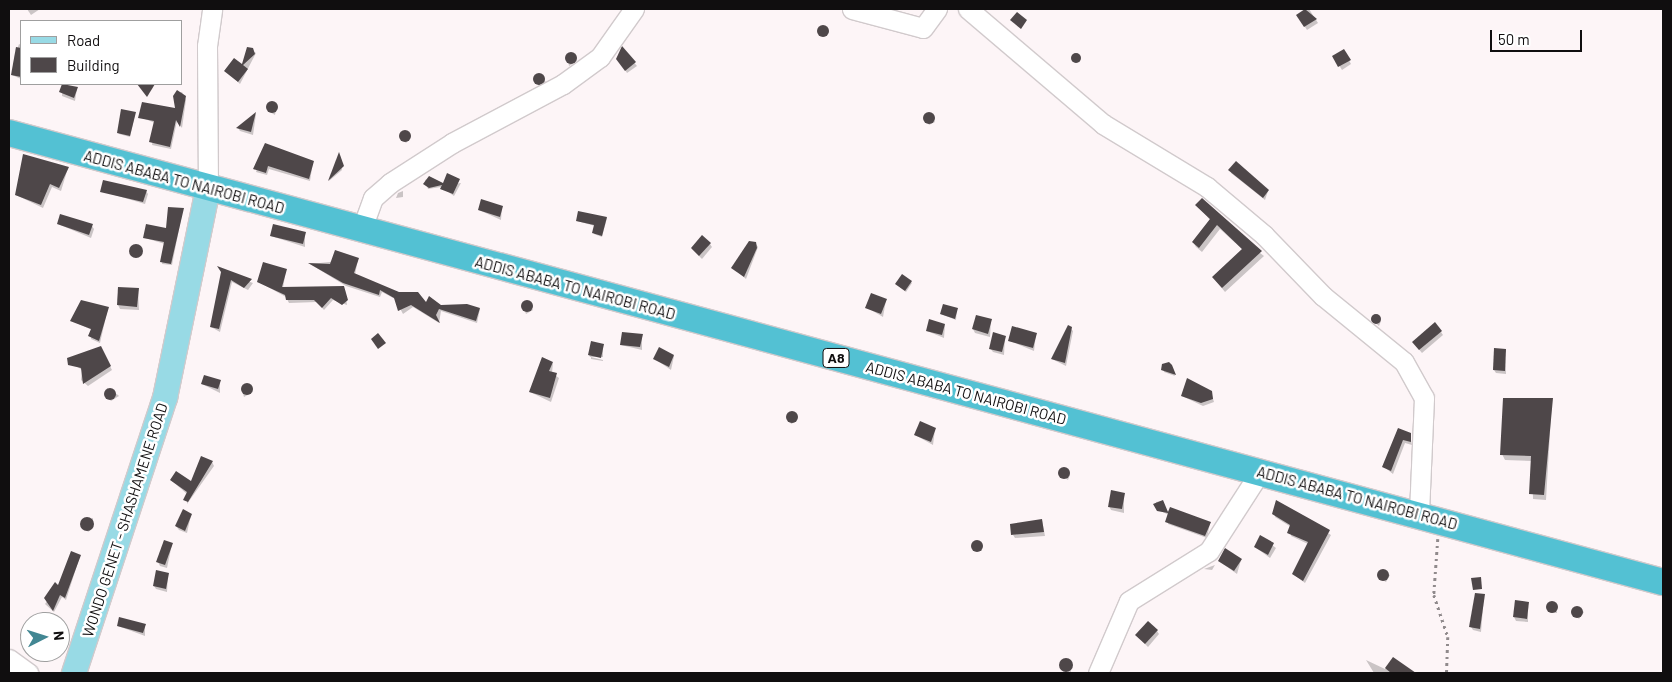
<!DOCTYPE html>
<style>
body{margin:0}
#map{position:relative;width:1672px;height:682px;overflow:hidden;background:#fdf5f7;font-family:Barlow,sans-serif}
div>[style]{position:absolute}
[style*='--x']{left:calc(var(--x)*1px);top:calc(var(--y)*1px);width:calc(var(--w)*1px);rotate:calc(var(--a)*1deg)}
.shadow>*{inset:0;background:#0003}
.building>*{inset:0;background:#4e4749}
.round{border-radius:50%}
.path>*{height:2.5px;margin-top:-1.25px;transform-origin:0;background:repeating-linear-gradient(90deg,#908a8c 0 2.5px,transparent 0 6.5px)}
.roads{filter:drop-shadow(1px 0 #d1cacc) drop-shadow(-1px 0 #d1cacc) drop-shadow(0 1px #d1cacc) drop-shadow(0 -1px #d1cacc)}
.minor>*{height:19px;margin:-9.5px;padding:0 9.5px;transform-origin:9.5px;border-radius:9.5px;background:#fff}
.major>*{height:24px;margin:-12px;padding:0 12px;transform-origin:12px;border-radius:12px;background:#98dae5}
.highway>*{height:26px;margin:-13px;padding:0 13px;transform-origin:13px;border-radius:13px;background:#53c1d3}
span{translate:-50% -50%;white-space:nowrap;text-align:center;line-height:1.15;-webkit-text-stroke:5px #fff;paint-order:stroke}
.shield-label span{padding:1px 4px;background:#fff;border:1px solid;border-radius:4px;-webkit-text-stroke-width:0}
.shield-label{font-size:14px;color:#100e0f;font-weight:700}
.street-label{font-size:15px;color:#100e0f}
.frame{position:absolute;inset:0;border:10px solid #100e0f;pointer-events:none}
.legend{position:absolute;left:20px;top:20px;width:162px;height:65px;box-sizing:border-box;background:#fff;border:1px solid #9f9f9f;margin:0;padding:6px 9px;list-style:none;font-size:15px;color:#100e0f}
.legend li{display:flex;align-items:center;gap:10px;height:25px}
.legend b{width:25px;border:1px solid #9f9f9f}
.north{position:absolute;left:20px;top:612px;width:50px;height:50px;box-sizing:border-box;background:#fff;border:1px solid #9f9f9f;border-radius:50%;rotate:85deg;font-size:14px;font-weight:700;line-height:20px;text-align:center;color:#100e0f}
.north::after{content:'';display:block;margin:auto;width:18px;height:22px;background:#428793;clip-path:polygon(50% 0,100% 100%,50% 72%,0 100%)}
.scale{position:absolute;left:1490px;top:30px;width:92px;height:22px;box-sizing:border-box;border:2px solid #100e0f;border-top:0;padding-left:6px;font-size:15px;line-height:18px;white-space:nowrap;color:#100e0f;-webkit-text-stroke:4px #fff;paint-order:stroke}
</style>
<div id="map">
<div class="shadow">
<i style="clip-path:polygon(27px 9px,40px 9px,31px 15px)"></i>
<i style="clip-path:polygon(1309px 9px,1318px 23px,1307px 30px,1298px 16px)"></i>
<i style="clip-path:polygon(823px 26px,829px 32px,824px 37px,818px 31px)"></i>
<i style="clip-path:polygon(19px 44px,21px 45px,21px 62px,18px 47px)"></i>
<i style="clip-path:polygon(248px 48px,256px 53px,240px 84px,226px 71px,242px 66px)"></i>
<i style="clip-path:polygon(622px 48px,637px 66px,627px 73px,620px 62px)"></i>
<i style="clip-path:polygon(1344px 51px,1351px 64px,1342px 70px,1334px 57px)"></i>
<i style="clip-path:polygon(571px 54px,577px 61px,569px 66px,567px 56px)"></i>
<i style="clip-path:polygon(1078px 55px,1080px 62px,1075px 63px,1073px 56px)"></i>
<i style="clip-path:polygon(14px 63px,21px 64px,21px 79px,12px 75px)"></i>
<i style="clip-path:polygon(538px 75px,546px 82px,539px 86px,534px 79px)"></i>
<i style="clip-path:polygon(63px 84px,77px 88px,75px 101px,62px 96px)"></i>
<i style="clip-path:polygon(182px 92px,186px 100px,182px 128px,177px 121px,171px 149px,152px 145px,155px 123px,140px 117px,176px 110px,175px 94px)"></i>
<i style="clip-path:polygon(268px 105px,277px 105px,275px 115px,268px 111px)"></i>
<i style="clip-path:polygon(135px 114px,130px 137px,119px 134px,118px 132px)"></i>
<i style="clip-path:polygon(256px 114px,253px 135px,240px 131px,238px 128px)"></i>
<i style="clip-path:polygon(931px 114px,935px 122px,929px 125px,925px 117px)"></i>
<i style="clip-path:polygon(405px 132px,410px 138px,406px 143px,400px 136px)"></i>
<i style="clip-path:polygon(265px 144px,313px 162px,310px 181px,269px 169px,267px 175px,256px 172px)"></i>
<i style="clip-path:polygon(339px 155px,342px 170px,329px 181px)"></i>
<i style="clip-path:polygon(1236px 163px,1268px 191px,1265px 200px,1231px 173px)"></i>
<i style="clip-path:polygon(68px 168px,61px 191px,52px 187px,43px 208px,16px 195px)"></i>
<i style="clip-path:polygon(431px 178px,444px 185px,461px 183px,454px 196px,441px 187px,428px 189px,425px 180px)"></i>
<i style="clip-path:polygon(101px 191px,146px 191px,148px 194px,145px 204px)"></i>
<i style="clip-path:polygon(403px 191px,403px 197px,396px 198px,398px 193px)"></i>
<i style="clip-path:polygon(1197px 205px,1264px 256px,1225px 292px,1216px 281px,1243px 250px,1220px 229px,1202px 252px,1196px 247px,1193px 242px,1210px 220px)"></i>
<i style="clip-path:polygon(502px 207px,501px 220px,479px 210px)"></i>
<i style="clip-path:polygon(183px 209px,172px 265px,162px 264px,165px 244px,145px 238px,168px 229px)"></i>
<i style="clip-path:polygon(607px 218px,602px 237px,594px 234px,595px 226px,577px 221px)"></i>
<i style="clip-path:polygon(58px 224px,92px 226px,94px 229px,91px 238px)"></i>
<i style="clip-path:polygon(305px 233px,305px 247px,271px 236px)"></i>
<i style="clip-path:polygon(710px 244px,712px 247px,702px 259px,692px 249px)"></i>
<i style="clip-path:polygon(756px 244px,758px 247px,746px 279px,733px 268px)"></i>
<i style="clip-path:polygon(139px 246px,142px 255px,135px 258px,131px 249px)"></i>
<i style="clip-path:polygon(358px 259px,355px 275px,426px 305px,480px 309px,477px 323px,441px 311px,439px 323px,413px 307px,403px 314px,395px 299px,382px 292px,380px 297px,346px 286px,310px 264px)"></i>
<i style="clip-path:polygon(286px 270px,283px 288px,345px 290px,347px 305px,333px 300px,324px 310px,317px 302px,289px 303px,286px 297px,259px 282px)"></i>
<i style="clip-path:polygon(222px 272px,253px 283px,248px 290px,232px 282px,220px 332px,211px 327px)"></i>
<i style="clip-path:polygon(902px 275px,912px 283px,906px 292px,896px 284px)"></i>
<i style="clip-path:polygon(138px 289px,139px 310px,120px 309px,118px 305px)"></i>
<i style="clip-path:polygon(886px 300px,883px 317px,866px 307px)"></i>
<i style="clip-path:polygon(527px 302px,533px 310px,526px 314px,523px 306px)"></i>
<i style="clip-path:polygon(108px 308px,100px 343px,91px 339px,92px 330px,72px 321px)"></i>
<i style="clip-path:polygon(957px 309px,956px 320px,941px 314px)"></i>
<i style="clip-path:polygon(1375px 316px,1381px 321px,1379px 326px,1371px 319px)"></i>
<i style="clip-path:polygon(991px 320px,990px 337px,975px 333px,973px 329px)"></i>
<i style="clip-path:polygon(945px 325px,944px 338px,927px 331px)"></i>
<i style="clip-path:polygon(1069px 327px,1073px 331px,1066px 366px,1052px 359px)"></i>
<i style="clip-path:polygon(1441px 332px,1443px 335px,1422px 353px,1416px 346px)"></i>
<i style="clip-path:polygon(1036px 334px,1034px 351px,1010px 341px)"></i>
<i style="clip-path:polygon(642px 336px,642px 350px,621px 345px)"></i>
<i style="clip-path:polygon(1005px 337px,1004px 355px,993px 352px,990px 348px)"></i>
<i style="clip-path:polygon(603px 345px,603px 357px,590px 357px,589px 355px)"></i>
<i style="clip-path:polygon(100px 347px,112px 370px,88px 386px,81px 380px,82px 370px,68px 360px)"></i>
<i style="clip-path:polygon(1505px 350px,1506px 374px,1496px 373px,1494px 370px)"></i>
<i style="clip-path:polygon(674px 356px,671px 370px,655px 359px)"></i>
<i style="clip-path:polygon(591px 357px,603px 360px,603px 361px,591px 359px)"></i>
<i style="clip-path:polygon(553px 363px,552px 373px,559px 378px,551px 402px,530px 392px)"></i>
<i style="clip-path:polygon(1170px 365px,1175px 376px,1164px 372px,1163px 366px)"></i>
<i style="clip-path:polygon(220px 381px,220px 393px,202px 384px)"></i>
<i style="clip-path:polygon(250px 386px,253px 392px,244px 397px,242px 390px)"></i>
<i style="clip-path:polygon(107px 388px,118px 395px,119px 396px,111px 401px,105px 394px)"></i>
<i style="clip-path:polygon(1211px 392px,1214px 402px,1203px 406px,1182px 396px)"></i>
<i style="clip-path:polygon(1552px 399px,1546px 500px,1533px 499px,1532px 461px,1505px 460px,1502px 454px)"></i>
<i style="clip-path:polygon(793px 413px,797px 421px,791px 424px,788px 416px)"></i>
<i style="clip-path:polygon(935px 429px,933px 445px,915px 435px)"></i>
<i style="clip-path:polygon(1398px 429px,1410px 434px,1412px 445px,1405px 443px,1393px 474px,1384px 467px)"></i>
<i style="clip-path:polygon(212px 462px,214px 466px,187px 504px,187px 494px,171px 480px,192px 483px)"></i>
<i style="clip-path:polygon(1064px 468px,1070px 475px,1068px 480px,1060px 475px)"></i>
<i style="clip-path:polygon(1124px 494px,1124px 513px,1111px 510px,1109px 506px)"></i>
<i style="clip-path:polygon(1162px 501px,1169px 515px,1210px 523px,1207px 538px,1168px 524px,1169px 515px,1156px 509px,1156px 502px)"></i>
<i style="clip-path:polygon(1277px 502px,1331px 535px,1305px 583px,1293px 574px,1308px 544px,1291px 536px,1291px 527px,1275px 517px)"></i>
<i style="clip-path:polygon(191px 515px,187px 533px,179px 530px,176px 526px)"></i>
<i style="clip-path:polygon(93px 518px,93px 528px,88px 532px,82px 522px)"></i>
<i style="clip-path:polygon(1042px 520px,1045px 536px,1015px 538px,1013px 535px)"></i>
<i style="clip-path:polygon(1261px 537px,1276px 548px,1270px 558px,1255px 547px)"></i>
<i style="clip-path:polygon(975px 540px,981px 544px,982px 551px,973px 550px)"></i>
<i style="clip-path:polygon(172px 544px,167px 568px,160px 566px,158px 562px)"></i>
<i style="clip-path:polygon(80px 556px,66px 600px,62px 597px,54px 612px,45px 604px)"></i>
<i style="clip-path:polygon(1241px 560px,1237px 574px,1219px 561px)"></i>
<i style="clip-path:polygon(1215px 565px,1212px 570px,1204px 569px)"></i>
<i style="clip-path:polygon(1381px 571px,1390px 575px,1386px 582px,1379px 578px)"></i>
<i style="clip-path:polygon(168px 574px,167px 592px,156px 589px,154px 586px)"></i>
<i style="clip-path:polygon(1484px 596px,1481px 632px,1473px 630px,1471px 627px)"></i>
<i style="clip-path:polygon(1528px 603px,1528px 622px,1516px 621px,1514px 617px)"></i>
<i style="clip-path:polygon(1549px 604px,1556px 604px,1557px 613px,1550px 613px)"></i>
<i style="clip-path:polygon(1577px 607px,1584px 612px,1579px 619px,1571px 611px)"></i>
<i style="clip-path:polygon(145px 625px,145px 636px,118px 626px)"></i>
<i style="clip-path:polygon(1157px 631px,1159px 634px,1148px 647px,1136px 635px)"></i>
<i style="clip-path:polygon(1393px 659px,1411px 673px,1374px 673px,1366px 660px,1385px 669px)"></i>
<i style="clip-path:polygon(1062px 661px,1068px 661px,1071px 672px,1063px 670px)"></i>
</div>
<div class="building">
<i style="clip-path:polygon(1305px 9px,1317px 19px,1304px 27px,1296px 15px)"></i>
<i style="clip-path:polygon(1017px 12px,1027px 20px,1021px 29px,1010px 20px)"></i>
<i class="round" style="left:817px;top:25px;width:12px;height:12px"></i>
<i style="clip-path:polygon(622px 46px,636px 62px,625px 71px,616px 59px)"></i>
<i style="clip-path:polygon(16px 47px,21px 48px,21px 77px,11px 75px)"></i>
<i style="clip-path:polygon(247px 47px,253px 48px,255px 54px,243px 65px,248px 69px,238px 82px,224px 71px,234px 58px,242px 64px)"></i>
<i style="clip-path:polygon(1344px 49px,1351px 60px,1338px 67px,1332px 56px)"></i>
<i class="round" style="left:565px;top:52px;width:12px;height:12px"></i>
<i class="round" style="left:1071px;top:53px;width:10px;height:10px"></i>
<i class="round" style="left:533px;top:73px;width:12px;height:12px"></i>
<i style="clip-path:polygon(62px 84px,78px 87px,74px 98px,59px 92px)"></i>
<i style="clip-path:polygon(137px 84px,155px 84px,147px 97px)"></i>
<i style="clip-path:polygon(177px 90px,186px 96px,180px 127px,176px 120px,170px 147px,149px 142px,154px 121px,138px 118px,142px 102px,175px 108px,173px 96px)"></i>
<i class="round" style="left:266px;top:101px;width:12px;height:12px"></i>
<i style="clip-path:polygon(121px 109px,136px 112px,130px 136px,117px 133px)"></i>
<i style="clip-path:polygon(256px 112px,251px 132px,236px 128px)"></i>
<i class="round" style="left:923px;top:112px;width:12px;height:12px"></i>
<i class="round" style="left:399px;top:130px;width:12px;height:12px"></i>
<i style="clip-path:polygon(265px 143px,314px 161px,309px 179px,268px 166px,266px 173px,253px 169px)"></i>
<i style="clip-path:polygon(339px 152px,344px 166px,328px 181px)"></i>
<i style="clip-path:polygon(23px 154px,69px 167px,59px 188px,50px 184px,41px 205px,15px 195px)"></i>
<i style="clip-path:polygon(1236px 161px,1269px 190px,1263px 198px,1228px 170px)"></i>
<i style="clip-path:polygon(447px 173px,460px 179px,453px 194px,440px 189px,442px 185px,429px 188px,423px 184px,429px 176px,443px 183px)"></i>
<i style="clip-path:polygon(103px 180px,147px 190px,143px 202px,100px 192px)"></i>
<i style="clip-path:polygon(1202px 198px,1262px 251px,1222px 288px,1212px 277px,1242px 249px,1217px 225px,1199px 248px,1192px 242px,1210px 219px,1195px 205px)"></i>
<i style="clip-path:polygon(481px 199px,503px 206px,500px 217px,478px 210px)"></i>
<i style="clip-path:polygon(168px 207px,184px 208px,171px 264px,160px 262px,164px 242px,143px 238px,146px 224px,166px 228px)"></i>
<i style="clip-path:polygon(578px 211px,607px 217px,602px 236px,592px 233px,594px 225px,576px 221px)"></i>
<i style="clip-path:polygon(60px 214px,93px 224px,89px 235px,57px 224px)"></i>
<i style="clip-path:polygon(273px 224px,306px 232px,303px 244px,270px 236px)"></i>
<i style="clip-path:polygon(702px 235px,711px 243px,699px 256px,691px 248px)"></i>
<i style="clip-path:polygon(749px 241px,756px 242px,757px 248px,744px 277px,731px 268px)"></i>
<i class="round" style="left:129px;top:244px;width:14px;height:14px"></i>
<i style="clip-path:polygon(335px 250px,359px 258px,354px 273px,399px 292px,418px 292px,426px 302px,429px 296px,441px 305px,467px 304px,480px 308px,476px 321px,439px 309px,436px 315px,440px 323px,411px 305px,398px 311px,394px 298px,380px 290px,379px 295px,343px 283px,308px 263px,330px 264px)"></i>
<i style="clip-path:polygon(263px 262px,287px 269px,282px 287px,344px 286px,348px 300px,342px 305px,331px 298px,322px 308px,314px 300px,286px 300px,285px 295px,257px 282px)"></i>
<i style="clip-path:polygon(217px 266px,252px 279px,244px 288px,231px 280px,219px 329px,210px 327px,221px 272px)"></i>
<i style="clip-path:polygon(902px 274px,912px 281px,905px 291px,895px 284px)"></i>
<i style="clip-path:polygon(118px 287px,139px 288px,137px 307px,117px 305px)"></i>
<i style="clip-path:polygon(871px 293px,887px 299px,881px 314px,865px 308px)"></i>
<i class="round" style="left:521px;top:300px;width:12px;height:12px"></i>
<i style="clip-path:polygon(81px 300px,109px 307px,99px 341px,88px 336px,91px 329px,70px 321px)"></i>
<i style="clip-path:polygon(943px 304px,958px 308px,955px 319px,940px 314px)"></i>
<i class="round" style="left:1371px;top:314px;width:10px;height:10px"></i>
<i style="clip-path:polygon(976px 315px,992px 319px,988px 334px,972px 329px)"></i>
<i style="clip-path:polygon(929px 319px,945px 324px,942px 335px,926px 331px)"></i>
<i style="clip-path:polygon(1435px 322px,1442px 331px,1419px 350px,1412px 342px)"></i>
<i style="clip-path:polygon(1068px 325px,1072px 327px,1065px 363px,1051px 359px)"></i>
<i style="clip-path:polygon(1012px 326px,1037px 333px,1033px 348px,1008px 341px)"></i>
<i style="clip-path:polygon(622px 332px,643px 334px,640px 347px,620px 345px)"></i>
<i style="clip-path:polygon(993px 332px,1006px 336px,1002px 352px,989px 349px)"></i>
<i style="clip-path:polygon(378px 333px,386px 343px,378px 349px,371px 339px)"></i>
<i style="clip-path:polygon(591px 341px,604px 344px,601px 358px,588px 355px)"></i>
<i style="clip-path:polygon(101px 346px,111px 366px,83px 384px,81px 368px,68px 365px,67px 358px)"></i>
<i style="clip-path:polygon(659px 347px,674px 355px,669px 367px,653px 359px)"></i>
<i style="clip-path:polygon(1494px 348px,1506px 349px,1505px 371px,1493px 370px)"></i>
<i style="clip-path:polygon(542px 357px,553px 362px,549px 371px,557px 373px,550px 398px,529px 392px)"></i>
<i style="clip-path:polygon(1169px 362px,1172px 365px,1176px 375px,1161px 370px,1162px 364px)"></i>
<i style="clip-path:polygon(204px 375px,221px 380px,218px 389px,201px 384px)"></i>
<i style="clip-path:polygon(1187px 378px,1212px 391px,1213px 399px,1201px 403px,1181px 396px)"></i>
<i class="round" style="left:241px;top:383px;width:12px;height:12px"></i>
<i class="round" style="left:104px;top:388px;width:12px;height:12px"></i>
<i style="clip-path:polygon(1503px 398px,1553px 398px,1544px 495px,1529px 494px,1531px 456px,1500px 455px)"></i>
<i class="round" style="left:786px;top:411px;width:12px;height:12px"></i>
<i style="clip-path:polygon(920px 421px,936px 428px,931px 442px,914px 435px)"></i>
<i style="clip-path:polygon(1398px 428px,1411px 433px,1411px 442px,1403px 440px,1391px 471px,1382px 467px)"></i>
<i style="clip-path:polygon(201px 456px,213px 461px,188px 502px,183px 500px,187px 492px,170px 480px,176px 471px,191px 481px)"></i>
<i class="round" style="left:1058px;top:467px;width:12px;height:12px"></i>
<i style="clip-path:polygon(1111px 490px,1125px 493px,1122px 509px,1108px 507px)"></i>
<i style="clip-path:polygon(1163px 500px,1168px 512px,1170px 507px,1211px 522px,1205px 536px,1165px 522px,1168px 513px,1157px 511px,1153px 504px)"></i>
<i style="clip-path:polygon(1276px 500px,1330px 530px,1303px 581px,1292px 574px,1308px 542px,1287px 533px,1290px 525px,1272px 514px)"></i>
<i style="clip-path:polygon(183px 509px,192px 514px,185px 531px,175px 526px)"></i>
<i class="round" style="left:80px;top:517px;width:14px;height:14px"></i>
<i style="clip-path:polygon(1042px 519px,1044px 532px,1011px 535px,1010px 524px)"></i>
<i style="clip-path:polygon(1260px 535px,1274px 543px,1268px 555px,1254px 547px)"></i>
<i class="round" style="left:971px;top:540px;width:12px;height:12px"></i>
<i style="clip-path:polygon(164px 540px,173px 543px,165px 565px,156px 562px)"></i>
<i style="clip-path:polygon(1225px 548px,1242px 559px,1234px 571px,1218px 561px)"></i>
<i style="clip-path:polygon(71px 551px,81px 555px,65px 598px,60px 595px,53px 611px,44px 598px,55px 582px,58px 585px)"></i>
<i class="round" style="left:1377px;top:569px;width:12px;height:12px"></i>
<i style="clip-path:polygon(156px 570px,169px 573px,166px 589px,153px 586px)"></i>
<i style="clip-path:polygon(1481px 577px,1482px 589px,1473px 590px,1471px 578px)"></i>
<i style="clip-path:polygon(1475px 593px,1485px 594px,1480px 629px,1469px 627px)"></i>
<i style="clip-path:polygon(1515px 600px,1529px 602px,1527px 619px,1513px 617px)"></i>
<i class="round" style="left:1546px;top:601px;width:12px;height:12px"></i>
<i class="round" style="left:1571px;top:606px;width:12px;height:12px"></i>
<i style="clip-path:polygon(119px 617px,146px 624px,143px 633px,117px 626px)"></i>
<i style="clip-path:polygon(1148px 621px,1158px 630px,1145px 644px,1135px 635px)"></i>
<i style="clip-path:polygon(30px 625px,30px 646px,20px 635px)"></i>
<i style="clip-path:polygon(1393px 657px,1416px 673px,1391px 673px,1385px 668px)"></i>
<i class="round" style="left:1059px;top:658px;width:14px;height:14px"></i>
</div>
<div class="path">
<i style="--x:1438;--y:539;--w:56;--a:94.1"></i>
<i style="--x:1434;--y:595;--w:44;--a:71.6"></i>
<i style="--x:1448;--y:637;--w:36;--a:92"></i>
</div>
<div class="roads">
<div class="minor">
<i style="--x:852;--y:9;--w:73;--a:15"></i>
<i style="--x:923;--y:28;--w:24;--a:-54"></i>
<i style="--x:968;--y:9;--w:177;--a:40.4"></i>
<i style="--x:1103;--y:124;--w:122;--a:31.2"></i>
<i style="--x:1207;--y:187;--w:75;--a:40.1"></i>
<i style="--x:1264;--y:235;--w:85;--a:46"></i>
<i style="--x:1323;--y:296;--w:104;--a:39.2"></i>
<i style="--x:1404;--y:362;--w:41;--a:60.9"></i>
<i style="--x:1424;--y:398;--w:116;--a:92.5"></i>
<i style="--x:208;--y:189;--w:143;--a:-90.4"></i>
<i style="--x:207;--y:46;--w:37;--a:-82"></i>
<i style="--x:361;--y:231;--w:35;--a:-70"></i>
<i style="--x:373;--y:198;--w:23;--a:-41"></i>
<i style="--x:390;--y:183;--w:74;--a:-32.8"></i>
<i style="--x:452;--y:143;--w:126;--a:-28"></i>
<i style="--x:563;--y:84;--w:46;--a:-36.1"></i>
<i style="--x:600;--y:57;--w:59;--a:-54.7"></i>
<i style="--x:9;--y:659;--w:24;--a:36"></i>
<i style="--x:1098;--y:673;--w:78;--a:-66.7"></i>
<i style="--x:1129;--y:601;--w:94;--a:-32"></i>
<i style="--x:1209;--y:551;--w:94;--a:-57.2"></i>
</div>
<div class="major">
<i style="--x:74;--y:673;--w:290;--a:-71.7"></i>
<i style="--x:165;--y:398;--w:213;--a:-78.4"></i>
</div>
<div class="highway">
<i style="--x:9;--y:133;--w:1714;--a:15.19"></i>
</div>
</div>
<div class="shield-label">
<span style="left:836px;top:358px">A8</span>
</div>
<div class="street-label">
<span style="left:184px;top:182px;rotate:15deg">ADDIS ABABA TO NAIROBI ROAD</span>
<span style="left:575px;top:288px;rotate:15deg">ADDIS ABABA TO NAIROBI ROAD</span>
<span style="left:966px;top:393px;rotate:15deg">ADDIS ABABA TO NAIROBI ROAD</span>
<span style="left:1357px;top:498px;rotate:15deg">ADDIS ABABA TO NAIROBI ROAD</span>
<span style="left:125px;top:520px;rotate:-72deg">WONDO GENET - SHASHAMENE ROAD</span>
</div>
<div class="frame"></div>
<ul class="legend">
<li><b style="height:6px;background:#98dae5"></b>Road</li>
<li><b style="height:14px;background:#4e4749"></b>Building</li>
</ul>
<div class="north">N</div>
<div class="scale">50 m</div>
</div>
